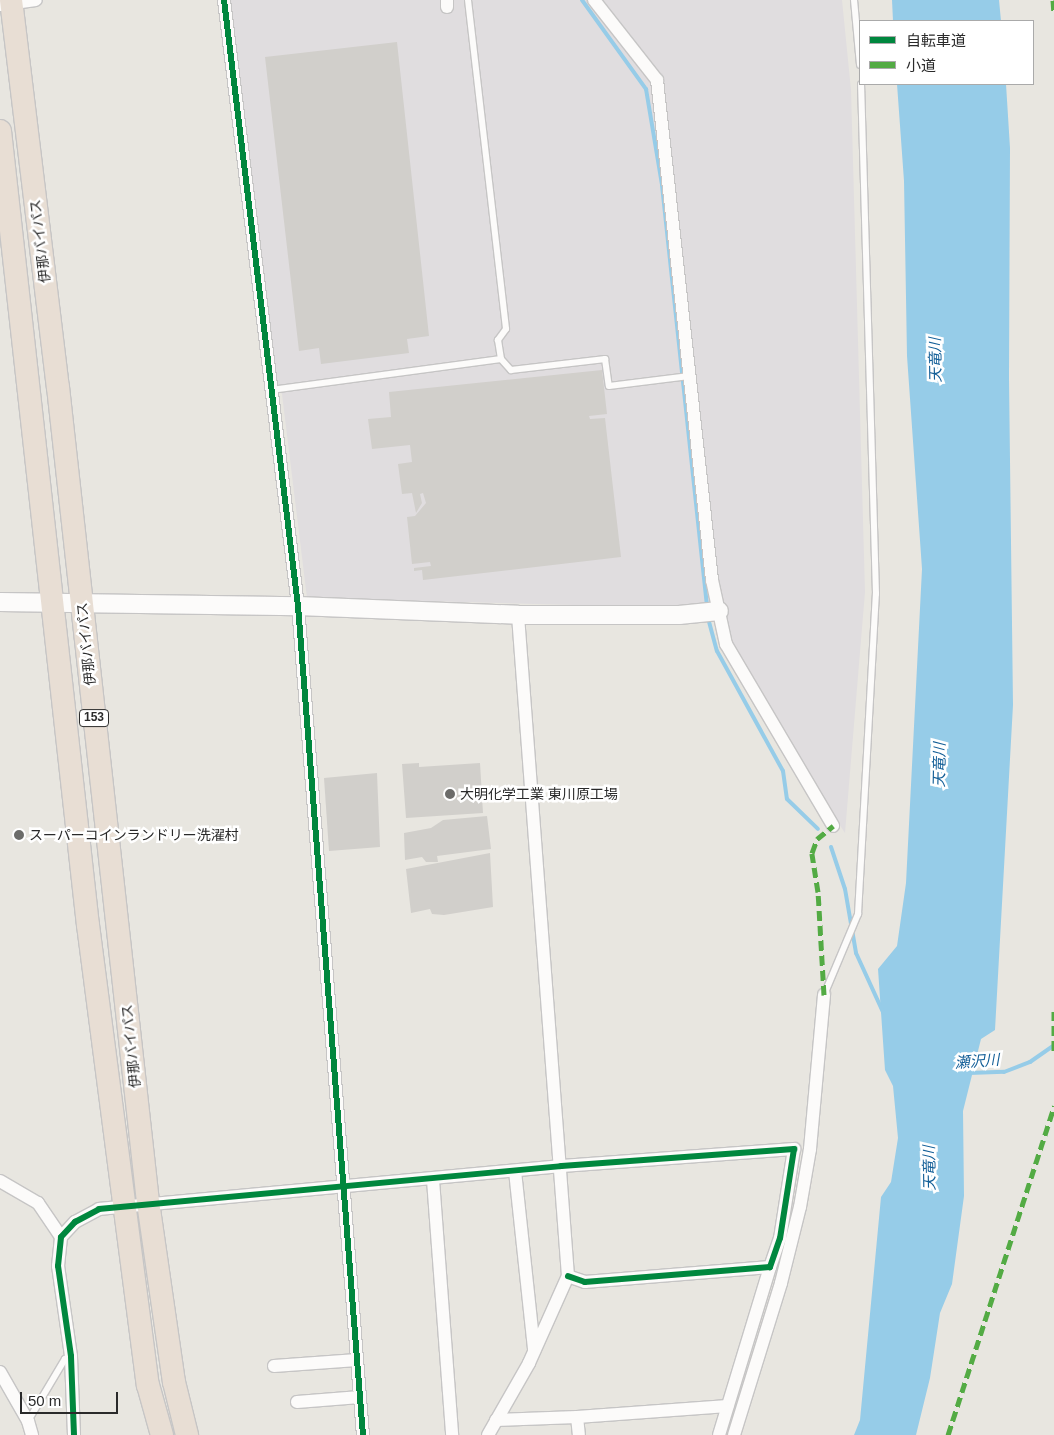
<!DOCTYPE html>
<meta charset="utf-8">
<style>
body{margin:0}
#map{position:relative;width:1054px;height:1435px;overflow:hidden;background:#e8e6e0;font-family:Helvetica,"Noto Sans JP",sans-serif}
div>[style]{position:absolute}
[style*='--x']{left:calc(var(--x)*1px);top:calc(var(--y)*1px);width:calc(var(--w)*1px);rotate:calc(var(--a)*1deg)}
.industrial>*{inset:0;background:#e0dddf}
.water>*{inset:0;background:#96cce8}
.stream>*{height:4px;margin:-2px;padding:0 2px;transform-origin:2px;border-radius:2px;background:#96cce8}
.building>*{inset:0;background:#d1cfcb}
.roads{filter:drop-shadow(1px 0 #c6c5c5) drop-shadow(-1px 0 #c6c5c5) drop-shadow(0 1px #c6c5c5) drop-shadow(0 -1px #c6c5c5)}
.lane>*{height:6px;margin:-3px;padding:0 3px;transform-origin:3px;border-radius:3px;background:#fcfbfa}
.street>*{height:12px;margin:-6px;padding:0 6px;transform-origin:6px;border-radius:6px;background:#fcfbfa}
.secondary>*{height:18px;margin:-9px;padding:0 9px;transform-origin:9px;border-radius:9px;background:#fcfbfa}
.highway>*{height:22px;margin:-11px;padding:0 11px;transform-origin:11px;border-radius:11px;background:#e8ded4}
.quiet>*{height:5px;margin-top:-2.5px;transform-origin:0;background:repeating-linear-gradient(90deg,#53ab44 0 10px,transparent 0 15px)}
.cycleway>*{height:6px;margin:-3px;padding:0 3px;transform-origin:3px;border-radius:3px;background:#00873e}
.dots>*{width:14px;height:14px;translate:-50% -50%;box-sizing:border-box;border:2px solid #fff;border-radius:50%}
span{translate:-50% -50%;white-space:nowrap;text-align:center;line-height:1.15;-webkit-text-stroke:5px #fff;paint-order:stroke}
.shield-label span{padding:1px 4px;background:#fff;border:1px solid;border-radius:4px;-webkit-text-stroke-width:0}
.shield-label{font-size:12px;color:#2a2a2a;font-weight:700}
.street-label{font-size:14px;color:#2a2a2a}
.poi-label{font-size:14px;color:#2a2a2a}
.left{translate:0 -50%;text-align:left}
.water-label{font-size:15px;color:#125e97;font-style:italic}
.legend{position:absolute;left:859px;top:20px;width:175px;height:65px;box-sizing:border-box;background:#fff;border:1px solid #aaa;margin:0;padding:6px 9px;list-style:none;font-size:15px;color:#2a2a2a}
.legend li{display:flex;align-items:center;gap:10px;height:25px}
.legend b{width:25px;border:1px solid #aaa}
.scale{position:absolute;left:20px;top:1392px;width:98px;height:22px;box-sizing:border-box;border:2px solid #2a2a2a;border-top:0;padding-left:6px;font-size:15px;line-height:18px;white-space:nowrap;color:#2a2a2a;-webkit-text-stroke:4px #fff;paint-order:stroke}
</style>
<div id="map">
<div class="industrial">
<i style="clip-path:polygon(227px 0,842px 0,851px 90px,865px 592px,845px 833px,721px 644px,710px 603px,698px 603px,696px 606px,610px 606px,307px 598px,282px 394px,272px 380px)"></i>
</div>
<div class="water">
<i style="clip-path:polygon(892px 0,999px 0,1001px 21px,893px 21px)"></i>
<i style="clip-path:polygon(897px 84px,1006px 84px,1010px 148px,1009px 378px,1013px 705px,995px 1030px,981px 1039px,963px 1111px,964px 1196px,952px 1284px,940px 1313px,930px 1378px,916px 1435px,854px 1435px,860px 1420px,881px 1197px,891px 1182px,898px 1138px,893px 1086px,885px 1070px,878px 969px,897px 946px,906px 883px,922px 569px,907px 356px,904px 181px)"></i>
</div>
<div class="stream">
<i style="--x:582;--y:0;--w:110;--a:54.3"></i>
<i style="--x:646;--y:89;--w:97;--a:80.5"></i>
<i style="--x:662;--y:185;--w:425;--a:83.9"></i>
<i style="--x:708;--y:618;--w:34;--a:75"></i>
<i style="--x:717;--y:651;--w:137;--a:61.2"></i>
<i style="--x:783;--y:771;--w:28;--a:82"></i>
<i style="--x:787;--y:799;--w:43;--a:44.1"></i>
<i style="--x:831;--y:847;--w:44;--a:71.6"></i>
<i style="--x:845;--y:889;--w:65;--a:80.2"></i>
<i style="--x:856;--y:953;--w:65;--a:65.4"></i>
<i style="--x:969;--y:1073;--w:35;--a:-2"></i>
<i style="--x:1004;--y:1072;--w:28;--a:-21"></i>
<i style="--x:1030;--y:1062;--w:29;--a:-35"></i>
</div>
<div class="building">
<i style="clip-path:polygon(397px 42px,429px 336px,407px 339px,409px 353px,321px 364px,319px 348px,299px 351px,265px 57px)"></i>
<i style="clip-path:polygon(602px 370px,607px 414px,589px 416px,590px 419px,605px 418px,621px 557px,423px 580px,422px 570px,414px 571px,414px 568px,431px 566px,430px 562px,412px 564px,407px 517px,415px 516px,426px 503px,423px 493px,420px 494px,422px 503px,416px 513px,412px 493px,402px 494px,398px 464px,412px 462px,410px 445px,372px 449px,368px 419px,391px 417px,389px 392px)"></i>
<i style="clip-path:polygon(419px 763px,419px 767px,480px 763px,483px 813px,406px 818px,402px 764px)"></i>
<i style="clip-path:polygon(377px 773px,380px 847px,329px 851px,324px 778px)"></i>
<i style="clip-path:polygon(487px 816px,491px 849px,437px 856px,438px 862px,426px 862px,422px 857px,405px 860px,404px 833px,431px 828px,443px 820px)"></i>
<i style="clip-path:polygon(490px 853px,493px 907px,444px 915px,432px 914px,430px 909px,411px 913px,406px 869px)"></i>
</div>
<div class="roads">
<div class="lane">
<i style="--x:468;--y:0;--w:331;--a:83.4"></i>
<i style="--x:506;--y:329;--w:14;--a:126"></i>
<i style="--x:498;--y:340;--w:19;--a:81"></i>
<i style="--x:854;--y:0;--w:65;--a:84.7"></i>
<i style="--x:271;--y:390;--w:232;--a:-7.7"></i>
<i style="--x:501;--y:359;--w:15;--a:48"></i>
<i style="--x:511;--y:370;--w:95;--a:-6.7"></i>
<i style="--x:605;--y:359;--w:27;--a:82"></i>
<i style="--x:609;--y:386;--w:81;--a:-7.1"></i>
<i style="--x:824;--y:995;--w:88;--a:-67.2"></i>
<i style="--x:858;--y:914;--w:321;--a:-86.8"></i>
<i style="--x:876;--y:594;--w:510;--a:-91.68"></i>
<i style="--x:28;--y:1421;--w:72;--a:-59.2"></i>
<i style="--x:65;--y:1359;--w:7;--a:-27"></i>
</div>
<div class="street">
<i style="--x:224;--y:0;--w:611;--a:83.04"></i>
<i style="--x:298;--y:606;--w:832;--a:85.52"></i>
<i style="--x:447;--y:0;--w:7;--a:90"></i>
<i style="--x:594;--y:0;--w:102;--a:51.8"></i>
<i style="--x:657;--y:80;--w:503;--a:83.72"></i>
<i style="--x:712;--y:580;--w:66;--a:77.7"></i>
<i style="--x:726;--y:644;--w:211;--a:59.5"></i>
<i style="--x:0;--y:5;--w:36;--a:-8"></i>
<i style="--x:515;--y:1171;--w:180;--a:83.9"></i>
<i style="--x:433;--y:1180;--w:256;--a:85.7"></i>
<i style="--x:0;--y:1181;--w:44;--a:30.1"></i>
<i style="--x:38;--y:1203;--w:41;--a:55.9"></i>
<i style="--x:274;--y:1366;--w:83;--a:-4.1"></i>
<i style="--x:0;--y:1372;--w:56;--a:60.3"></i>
<i style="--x:28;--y:1421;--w:15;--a:74"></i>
<i style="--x:297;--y:1402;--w:63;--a:-4.5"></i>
<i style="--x:577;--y:1417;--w:151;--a:-4.2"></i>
<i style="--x:496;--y:1420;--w:81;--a:-2.1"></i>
<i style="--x:577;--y:1417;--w:18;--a:84"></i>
<i style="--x:74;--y:1435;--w:79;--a:-92.2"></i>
<i style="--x:71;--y:1356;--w:91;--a:-98.2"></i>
<i style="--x:58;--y:1266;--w:29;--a:-84"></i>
<i style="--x:61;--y:1237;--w:21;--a:-47"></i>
<i style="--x:75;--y:1222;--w:27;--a:-28"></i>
<i style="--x:99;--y:1209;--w:464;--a:-5.3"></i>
<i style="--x:561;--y:1166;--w:234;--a:-4.2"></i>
<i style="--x:794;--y:1149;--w:90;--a:98.9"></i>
<i style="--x:780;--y:1238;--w:31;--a:109"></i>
<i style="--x:770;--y:1267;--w:186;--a:175.4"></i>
<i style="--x:585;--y:1282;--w:18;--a:-161"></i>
<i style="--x:488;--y:1435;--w:83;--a:-60.3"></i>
<i style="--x:529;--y:1363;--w:95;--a:-65.9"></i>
<i style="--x:568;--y:1276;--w:663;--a:-94.33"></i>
<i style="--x:719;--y:1435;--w:176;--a:-73.1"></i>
<i style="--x:734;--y:1435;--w:159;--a:-72.8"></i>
<i style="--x:781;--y:1283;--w:78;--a:-76"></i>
<i style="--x:800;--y:1207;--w:59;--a:-80.2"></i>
<i style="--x:810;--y:1149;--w:155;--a:-84.8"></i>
</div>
<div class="secondary">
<i style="--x:0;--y:602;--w:298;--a:0.8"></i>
<i style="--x:298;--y:606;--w:220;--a:2.3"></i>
<i style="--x:518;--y:615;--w:161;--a:0"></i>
<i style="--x:679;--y:615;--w:40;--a:-5.7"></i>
</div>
<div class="highway">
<i style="--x:11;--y:0;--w:390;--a:83.1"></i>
<i style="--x:58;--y:387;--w:820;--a:83.7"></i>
<i style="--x:148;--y:1202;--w:182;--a:81.8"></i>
<i style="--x:174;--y:1382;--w:55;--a:76.2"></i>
<i style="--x:0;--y:131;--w:799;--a:83.68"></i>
<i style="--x:88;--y:925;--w:464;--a:82.6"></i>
<i style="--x:148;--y:1385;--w:52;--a:74.4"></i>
</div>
</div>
<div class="quiet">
<i style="--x:1053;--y:0;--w:13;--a:86"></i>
<i style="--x:824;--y:995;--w:103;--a:-93.3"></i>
<i style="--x:818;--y:892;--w:39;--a:-99"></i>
<i style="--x:812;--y:853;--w:15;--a:-70"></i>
<i style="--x:817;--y:839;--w:21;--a:-39"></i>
<i style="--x:1054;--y:1011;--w:40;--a:90"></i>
<i style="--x:948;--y:1435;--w:346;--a:-72.1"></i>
</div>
<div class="cycleway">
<i style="--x:224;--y:0;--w:611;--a:83.04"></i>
<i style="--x:298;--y:606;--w:832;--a:85.52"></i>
<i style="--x:74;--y:1435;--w:79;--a:-92.2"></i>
<i style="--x:71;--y:1356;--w:91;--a:-98.2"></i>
<i style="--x:58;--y:1266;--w:29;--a:-84"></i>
<i style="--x:61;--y:1237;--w:21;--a:-47"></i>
<i style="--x:75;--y:1222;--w:27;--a:-28"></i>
<i style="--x:99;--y:1209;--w:464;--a:-5.3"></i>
<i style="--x:561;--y:1166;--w:234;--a:-4.2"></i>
<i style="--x:794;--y:1149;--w:90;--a:98.9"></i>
<i style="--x:780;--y:1238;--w:31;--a:109"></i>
<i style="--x:770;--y:1267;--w:186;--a:175.4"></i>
<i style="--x:585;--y:1282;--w:18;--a:-161"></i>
</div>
<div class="dots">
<i style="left:450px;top:794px;background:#6c6c6a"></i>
<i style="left:19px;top:835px;background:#6c6c6a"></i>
</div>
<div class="shield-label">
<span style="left:94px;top:718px">153</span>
</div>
<div class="street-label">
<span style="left:40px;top:241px;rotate:-97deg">伊那バイパス</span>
<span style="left:86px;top:644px;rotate:-96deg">伊那バイパス</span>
<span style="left:131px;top:1046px;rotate:-96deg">伊那バイパス</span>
</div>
<div class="poi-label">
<span class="left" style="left:460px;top:794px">大明化学工業 東川原工場</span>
<span class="left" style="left:29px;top:835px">スーパーコインランドリー洗濯村</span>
</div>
<div class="water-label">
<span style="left:935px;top:360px;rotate:-91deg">天竜川</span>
<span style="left:939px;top:765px;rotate:-89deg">天竜川</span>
<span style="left:977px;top:1061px;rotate:-4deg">瀬沢川</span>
<span style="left:929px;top:1168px;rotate:-91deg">天竜川</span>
</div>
<ul class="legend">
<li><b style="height:6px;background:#00873e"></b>自転車道</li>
<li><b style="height:6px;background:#53ab44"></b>小道</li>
</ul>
<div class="scale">50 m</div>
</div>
